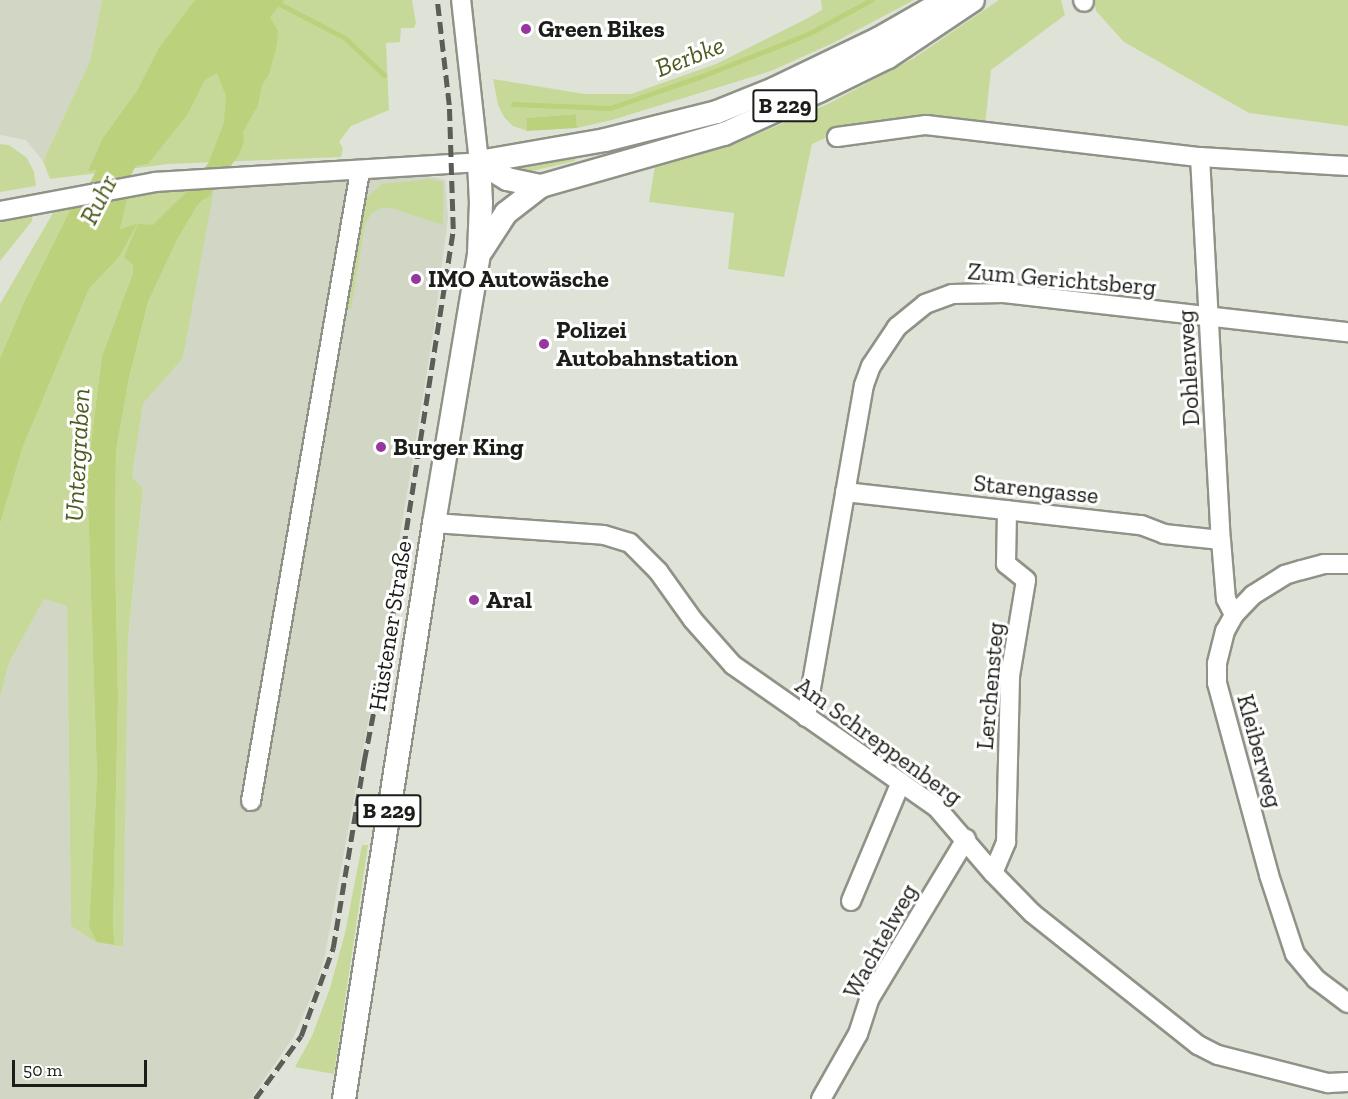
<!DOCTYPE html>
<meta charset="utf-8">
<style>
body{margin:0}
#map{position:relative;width:1348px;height:1099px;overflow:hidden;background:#dfe3d7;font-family:"Zilla Slab",serif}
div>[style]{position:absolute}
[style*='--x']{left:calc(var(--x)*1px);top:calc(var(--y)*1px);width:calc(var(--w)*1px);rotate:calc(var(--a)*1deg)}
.built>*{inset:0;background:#d1d7c4}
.green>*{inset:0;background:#c7d999}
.water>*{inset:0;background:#bbd17b}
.stream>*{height:5px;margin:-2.5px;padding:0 2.5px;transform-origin:2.5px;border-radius:2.5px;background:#bbd17b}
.canal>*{height:20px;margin:-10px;padding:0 10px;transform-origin:10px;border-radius:10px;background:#bbd17b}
.river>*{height:33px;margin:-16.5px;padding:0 16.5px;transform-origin:16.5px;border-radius:16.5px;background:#bbd17b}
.roads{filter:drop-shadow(2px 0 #8f9387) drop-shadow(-2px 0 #8f9387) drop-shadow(0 2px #8f9387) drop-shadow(0 -2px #8f9387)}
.minor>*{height:18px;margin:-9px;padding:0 9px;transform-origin:9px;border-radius:9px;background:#fff}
.major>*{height:22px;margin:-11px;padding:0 11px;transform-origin:11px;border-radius:11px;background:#fff}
.rail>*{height:4.5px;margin-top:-2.25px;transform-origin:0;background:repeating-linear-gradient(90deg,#5b5e57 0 12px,transparent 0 18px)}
.dots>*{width:16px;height:16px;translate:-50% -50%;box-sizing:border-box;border:3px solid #fff;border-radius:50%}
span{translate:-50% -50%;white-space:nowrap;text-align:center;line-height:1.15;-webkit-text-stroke:6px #fff;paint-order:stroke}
.shield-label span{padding:2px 4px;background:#fff;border:2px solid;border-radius:4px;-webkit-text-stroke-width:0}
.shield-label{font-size:22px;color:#1b1d18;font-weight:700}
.poi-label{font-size:24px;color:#1b1d18;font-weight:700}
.left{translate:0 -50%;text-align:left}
.street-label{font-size:24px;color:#1b1d18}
.water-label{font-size:26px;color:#4d5b1e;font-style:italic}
.scale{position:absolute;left:12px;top:1060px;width:135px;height:27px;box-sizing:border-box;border:3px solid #1b1d18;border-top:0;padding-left:8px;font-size:18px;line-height:21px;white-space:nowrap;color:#1b1d18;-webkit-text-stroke:4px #fff;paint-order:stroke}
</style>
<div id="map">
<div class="built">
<i style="clip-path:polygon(0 0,102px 0,90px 61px,43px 161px,26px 140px,0 135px)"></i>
<i style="clip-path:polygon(431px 176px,445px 180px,448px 217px,434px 328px,381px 652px,325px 955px,316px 986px,294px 1036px,251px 1099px,0 1099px,0 697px,9px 663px,44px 599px,67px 606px,71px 926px,95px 942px,122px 947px,128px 639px,143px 490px,132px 477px,143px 404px,183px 358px,213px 189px)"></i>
</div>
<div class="green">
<i style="clip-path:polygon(102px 0,412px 0,416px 23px,414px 28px,401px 28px,400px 42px,386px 43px,389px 110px,351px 126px,339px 142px,343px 148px,341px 157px,168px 164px,50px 179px,43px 161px,90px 61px)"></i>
<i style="clip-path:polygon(821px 0,914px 0,833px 43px,771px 71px,612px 120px,577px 128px,576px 114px,526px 118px,527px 131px,513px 126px,504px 117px,498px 105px,493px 79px,585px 94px,631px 94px,716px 64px,808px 18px,822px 10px)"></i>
<i style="clip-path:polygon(999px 0,1061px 0,1065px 15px,991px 70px,985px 125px,933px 118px,857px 124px,812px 144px,784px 277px,728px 269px,734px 213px,649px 202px,655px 166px,739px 142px,828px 104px,914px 58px)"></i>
<i style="clip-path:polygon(1094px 0,1348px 0,1348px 126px,1249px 113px,1124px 42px,1096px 11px)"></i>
<i style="clip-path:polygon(0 144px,9px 145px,27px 158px,34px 172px,36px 186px,0 192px)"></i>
<i style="clip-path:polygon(575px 158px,575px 161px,523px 173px,522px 161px)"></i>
<i style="clip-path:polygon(430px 179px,443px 182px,443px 225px,391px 208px,381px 208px,371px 214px,365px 224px,351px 309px,345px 309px,364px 200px,382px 184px)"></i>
<i style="clip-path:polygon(evenodd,193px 185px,213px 189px,213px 194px,183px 358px,143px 404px,132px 477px,143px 489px,128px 639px,123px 947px,95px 942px,71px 926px,67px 606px,44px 599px,9px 663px,0 697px,0 524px,21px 448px,89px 289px,120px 256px,136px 225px,120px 229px,22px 307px,0 358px,0 304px,53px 213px,74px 200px,193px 185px,192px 186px,213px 190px,197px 206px,177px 240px,148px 302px,129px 378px,116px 451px,115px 551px,118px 698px,113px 929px,115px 945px,89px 926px,97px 776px,87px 473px,102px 356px,133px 273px,133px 266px,153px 226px,192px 186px)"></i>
<i style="clip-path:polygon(32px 215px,32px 221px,0 261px,0 223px)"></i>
<i style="clip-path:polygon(362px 845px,368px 845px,334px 1074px,295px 1067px,312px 1036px,330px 988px,345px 933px)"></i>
</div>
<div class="water">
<i style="clip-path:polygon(195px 0,284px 0,270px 17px,278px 31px,276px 49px,269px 74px,262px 85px,258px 105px,227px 161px,209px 162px,224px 123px,226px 96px,217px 73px,205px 80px,187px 115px,148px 164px,88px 171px,103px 138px,137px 91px,159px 48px)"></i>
<i style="clip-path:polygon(576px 114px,577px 128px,527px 131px,526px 118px)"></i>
<i style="clip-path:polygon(192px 186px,213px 189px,197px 206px,177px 240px,148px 302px,129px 378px,116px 451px,115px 551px,118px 698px,113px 929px,115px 945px,97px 942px,89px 926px,97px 776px,87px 473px,102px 356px,133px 273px,133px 265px,124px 257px,138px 224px,153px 225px)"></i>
<i style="clip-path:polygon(128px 194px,120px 229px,137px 224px,120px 256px,89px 289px,22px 448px,0 524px,0 358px,22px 307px,75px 201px)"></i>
</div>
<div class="stream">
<i style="--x:272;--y:0;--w:82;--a:27.5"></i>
<i style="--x:345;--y:38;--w:54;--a:43.5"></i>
<i style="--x:513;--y:104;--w:97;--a:2.4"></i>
<i style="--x:610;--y:108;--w:97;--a:-19.2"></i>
<i style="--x:702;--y:76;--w:114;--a:-21.6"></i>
<i style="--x:808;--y:34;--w:72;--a:-28.4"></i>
</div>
<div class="canal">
<i style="--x:201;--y:190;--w:49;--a:-54.1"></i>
<i style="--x:230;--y:150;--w:11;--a:-68"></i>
</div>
<div class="river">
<i style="--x:88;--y:221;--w:105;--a:-62.7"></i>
</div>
<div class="roads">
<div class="minor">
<i style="--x:1083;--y:0;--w:2;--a:63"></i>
<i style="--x:837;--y:137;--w:90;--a:-7.7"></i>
<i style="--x:926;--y:125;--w:276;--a:6.7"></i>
<i style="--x:1200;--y:157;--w:148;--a:3.5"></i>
<i style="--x:1200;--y:157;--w:384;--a:86.9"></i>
<i style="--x:1221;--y:540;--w:59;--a:85.2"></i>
<i style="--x:1226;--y:599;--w:18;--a:63"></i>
<i style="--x:0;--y:211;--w:158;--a:-10.6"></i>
<i style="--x:155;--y:182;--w:325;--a:-3.5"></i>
<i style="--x:479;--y:162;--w:163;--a:-96.3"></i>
<i style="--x:845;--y:492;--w:298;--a:6.4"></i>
<i style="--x:1141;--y:525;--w:25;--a:21"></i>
<i style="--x:1164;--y:534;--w:57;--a:6"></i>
<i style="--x:434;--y:523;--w:170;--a:4"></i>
<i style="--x:604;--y:535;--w:27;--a:17"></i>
<i style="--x:630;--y:543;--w:40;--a:45"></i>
<i style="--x:658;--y:571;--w:60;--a:54.5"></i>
<i style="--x:693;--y:620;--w:60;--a:48.4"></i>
<i style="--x:733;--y:665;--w:249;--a:35"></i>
<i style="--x:937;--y:808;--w:86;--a:49.3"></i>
<i style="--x:993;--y:873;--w:56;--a:45.7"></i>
<i style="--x:1032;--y:913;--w:212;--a:38.5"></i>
<i style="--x:1198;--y:1045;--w:22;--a:27"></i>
<i style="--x:1218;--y:1055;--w:114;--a:14.3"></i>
<i style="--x:1328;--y:1083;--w:20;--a:-3"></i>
<i style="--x:1348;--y:564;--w:24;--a:180"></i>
<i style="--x:1324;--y:564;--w:24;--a:165"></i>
<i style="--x:1301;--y:570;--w:17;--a:163"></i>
<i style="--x:1285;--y:575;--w:38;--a:148"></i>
<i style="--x:1253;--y:595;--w:28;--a:134"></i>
<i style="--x:1234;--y:615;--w:18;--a:119"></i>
<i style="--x:1225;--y:631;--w:34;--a:104"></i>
<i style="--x:1217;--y:664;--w:19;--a:90"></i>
<i style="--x:1217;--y:683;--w:199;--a:74.8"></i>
<i style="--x:1269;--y:875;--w:83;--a:71.8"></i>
<i style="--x:1295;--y:954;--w:33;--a:50"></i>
<i style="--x:1316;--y:979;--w:40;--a:37"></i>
<i style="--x:806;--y:717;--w:337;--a:-80.1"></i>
<i style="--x:864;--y:385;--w:20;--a:-70"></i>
<i style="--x:871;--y:366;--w:47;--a:-56.3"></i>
<i style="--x:897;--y:327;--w:36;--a:-39"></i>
<i style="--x:925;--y:304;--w:29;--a:-20"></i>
<i style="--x:952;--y:294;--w:52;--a:-1.1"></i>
<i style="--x:1004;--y:293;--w:346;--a:6.5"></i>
<i style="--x:251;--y:801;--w:639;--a:-80.18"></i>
<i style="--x:993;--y:873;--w:34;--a:-67"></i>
<i style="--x:1006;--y:842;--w:166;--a:-88.6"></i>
<i style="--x:1010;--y:676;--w:97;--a:-80.5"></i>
<i style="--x:1026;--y:580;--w:26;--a:-141"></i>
<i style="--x:1006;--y:564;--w:54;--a:-88.9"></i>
<i style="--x:851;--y:901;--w:129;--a:-67.2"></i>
<i style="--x:821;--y:1099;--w:75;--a:-60.4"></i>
<i style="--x:858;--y:1034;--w:38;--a:-72"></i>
<i style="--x:870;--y:998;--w:186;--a:-58.9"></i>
</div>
<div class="major">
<i style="--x:479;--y:162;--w:128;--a:-9.9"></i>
<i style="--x:605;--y:140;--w:115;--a:-14"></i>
<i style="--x:717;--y:112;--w:61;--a:-22"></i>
<i style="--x:774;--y:89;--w:115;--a:-25.7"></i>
<i style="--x:878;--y:39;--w:78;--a:-29.8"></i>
<i style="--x:479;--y:162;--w:33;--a:31"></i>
<i style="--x:507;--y:179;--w:35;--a:12"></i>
<i style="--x:482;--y:250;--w:44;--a:-57"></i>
<i style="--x:506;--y:213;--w:44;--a:-37.6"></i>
<i style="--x:541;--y:186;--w:190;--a:-15.9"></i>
<i style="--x:724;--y:134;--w:104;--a:-24.4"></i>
<i style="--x:819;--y:91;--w:77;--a:-26.2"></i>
<i style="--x:888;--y:57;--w:102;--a:-33.8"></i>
<i style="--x:344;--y:1099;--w:583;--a:-81.12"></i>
<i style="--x:434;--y:523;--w:273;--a:-80.5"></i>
<i style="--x:479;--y:254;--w:51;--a:-87.8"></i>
<i style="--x:481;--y:203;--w:41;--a:-92.8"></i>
</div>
</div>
<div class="rail">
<i style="--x:255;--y:1099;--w:78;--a:-53.9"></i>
<i style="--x:301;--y:1036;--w:94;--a:-70"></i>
<i style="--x:333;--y:948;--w:190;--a:-80.6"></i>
<i style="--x:364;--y:761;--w:163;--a:-79"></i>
<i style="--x:395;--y:601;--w:376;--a:-81.1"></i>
<i style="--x:453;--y:229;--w:124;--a:-91.8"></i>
<i style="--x:449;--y:105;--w:106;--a:-96.5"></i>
</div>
<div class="dots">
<i style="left:526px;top:29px;background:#97369e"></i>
<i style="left:416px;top:279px;background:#97369e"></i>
<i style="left:544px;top:344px;background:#97369e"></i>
<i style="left:381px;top:447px;background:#97369e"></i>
<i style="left:474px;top:600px;background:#97369e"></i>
</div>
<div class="shield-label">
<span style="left:785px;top:106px">B 229</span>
<span style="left:389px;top:811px">B 229</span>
</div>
<div class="poi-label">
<span class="left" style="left:538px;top:29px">Green Bikes</span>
<span class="left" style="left:428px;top:279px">IMO Autowäsche</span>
<span class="left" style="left:556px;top:344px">Polizei<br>Autobahnstation</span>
<span class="left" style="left:393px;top:447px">Burger King</span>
<span class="left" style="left:486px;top:600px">Aral</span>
</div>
<div class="street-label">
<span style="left:1062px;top:279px;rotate:5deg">Zum Gerichtsberg</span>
<span style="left:1188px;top:368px;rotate:-93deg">Dohlenweg</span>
<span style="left:1036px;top:489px;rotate:6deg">Starengasse</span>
<span style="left:390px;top:626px;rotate:-81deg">Hüstener Straße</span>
<span style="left:990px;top:686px;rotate:-85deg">Lerchensteg</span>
<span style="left:879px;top:741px;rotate:36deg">Am Schreppenberg</span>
<span style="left:1260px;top:751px;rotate:75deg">Kleiberweg</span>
<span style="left:880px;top:941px;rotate:-61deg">Wachtelweg</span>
</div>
<div class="water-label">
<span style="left:690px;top:57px;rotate:-21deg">Berbke</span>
<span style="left:99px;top:200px;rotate:-63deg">Ruhr</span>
<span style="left:78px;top:455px;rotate:-87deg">Untergraben</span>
</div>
<div class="scale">50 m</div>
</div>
